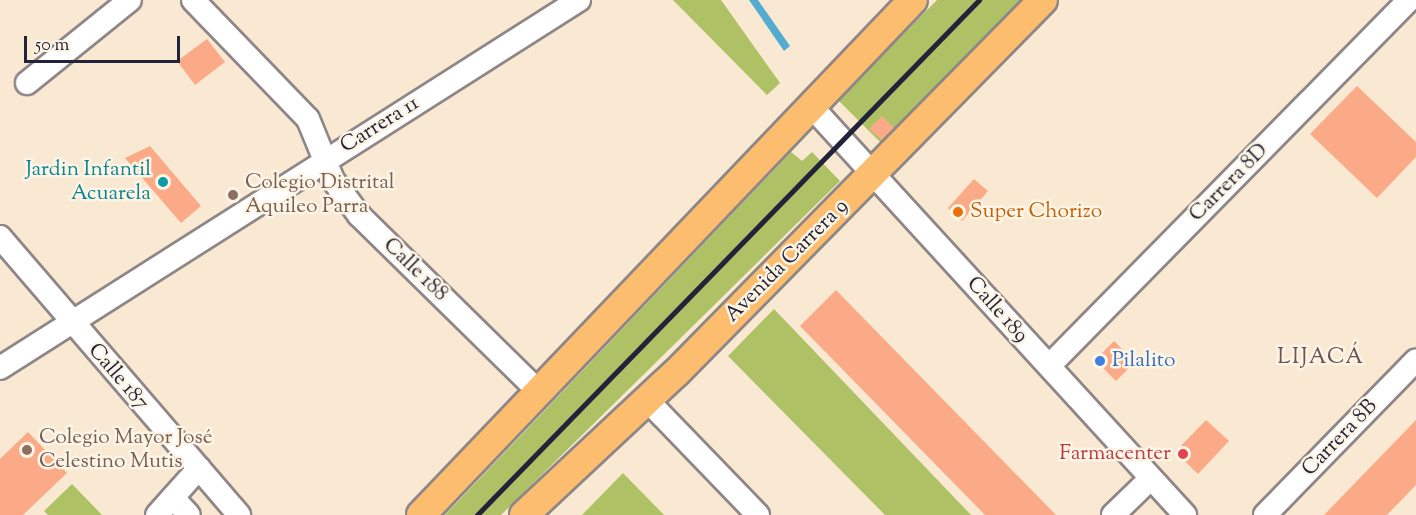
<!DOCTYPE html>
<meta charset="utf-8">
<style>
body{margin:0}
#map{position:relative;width:1416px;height:515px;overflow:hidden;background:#f9e9d3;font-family:"Sorts Mill Goudy",serif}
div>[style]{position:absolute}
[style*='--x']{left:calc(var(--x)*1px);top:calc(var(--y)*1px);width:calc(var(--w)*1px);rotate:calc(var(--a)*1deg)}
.green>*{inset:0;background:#aec164}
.water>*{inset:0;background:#53abd0}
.building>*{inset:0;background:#fbaa87}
.roads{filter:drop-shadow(2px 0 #8e8687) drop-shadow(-2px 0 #8e8687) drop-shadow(0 2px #8e8687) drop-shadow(0 -2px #8e8687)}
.minor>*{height:22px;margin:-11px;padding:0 11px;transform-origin:11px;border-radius:11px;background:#fff}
.major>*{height:28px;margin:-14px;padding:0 14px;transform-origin:14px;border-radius:14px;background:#fcbd6f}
.rail>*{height:4.5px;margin:-2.25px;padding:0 2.25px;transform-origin:2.25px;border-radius:2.25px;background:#22223b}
.dots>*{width:16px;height:16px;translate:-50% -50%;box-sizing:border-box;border:3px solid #fcf5e5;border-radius:50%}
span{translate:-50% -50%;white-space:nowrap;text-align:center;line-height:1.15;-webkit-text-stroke:5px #fcf5e5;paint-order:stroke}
.street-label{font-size:21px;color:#22223b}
.culture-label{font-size:21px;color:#0d838f}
.right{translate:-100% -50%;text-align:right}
.education-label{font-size:21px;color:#785e54}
.left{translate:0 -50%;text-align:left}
.food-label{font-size:21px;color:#c56008}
.shop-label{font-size:21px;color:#366cbe}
.health-label{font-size:21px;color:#be3a42}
.neighbourhood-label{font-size:22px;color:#6e5256;letter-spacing:1.5px}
.scale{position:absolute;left:24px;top:36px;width:156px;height:27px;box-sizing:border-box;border:3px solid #22223b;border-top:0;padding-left:8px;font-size:18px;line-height:21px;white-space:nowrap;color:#22223b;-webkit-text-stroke:4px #fcf5e5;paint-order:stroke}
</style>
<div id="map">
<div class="green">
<i style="clip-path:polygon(673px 0,721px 0,780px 83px,767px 95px)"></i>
<i style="clip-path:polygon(937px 0,1024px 0,883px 145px,838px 100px)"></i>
<i style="clip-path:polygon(791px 152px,802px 161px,812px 152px,840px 181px,501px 515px,445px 515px)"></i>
<i style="clip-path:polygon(774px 309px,971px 515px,885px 515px,728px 356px)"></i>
<i style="clip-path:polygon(623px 473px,664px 515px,582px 515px)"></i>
<i style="clip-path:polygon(72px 484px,102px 515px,48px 515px,44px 511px)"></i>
</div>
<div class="water">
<i style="clip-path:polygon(749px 0,758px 0,790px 46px,784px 51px)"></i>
</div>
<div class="building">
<i style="clip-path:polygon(207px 39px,225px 62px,195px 85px,177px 61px)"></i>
<i style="clip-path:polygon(1357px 86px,1416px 142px,1416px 157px,1377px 198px,1310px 134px)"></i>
<i style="clip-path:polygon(882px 116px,894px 128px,882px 140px,869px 129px)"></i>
<i style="clip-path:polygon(150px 146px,201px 206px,181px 223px,125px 158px)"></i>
<i style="clip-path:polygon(974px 179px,988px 191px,962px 221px,948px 208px)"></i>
<i style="clip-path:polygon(836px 290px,1056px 515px,985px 515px,800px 326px)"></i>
<i style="clip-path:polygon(1114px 341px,1135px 362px,1116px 381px,1095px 360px)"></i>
<i style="clip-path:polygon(1206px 420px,1229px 441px,1198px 474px,1175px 452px)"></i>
<i style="clip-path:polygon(1416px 420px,1416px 485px,1387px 515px,1324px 515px)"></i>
<i style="clip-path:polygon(28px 432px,67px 473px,23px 515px,0 515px,0 459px)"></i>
</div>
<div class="roads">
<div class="minor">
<i style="--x:193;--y:0;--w:165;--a:46"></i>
<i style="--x:308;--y:119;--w:66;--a:67.7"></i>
<i style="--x:333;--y:180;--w:44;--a:53.4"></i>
<i style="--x:359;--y:215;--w:254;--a:44.5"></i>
<i style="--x:27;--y:83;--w:132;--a:-38.9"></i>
<i style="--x:810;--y:105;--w:556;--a:47.55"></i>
<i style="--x:0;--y:237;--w:367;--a:49.3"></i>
<i style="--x:1049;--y:366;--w:513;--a:-45.47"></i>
<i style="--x:0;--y:368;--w:686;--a:-32.44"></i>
<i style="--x:647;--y:400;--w:160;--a:46"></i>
<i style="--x:173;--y:498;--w:23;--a:47"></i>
<i style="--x:157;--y:515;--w:63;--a:-48.2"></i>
<i style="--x:1113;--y:515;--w:53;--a:-44.2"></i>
<i style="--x:1265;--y:515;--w:216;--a:-45.7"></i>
</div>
<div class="major">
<i style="--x:421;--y:515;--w:712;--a:-46.31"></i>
<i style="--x:524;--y:515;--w:208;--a:-43.1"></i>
<i style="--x:676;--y:373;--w:523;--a:-45.46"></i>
</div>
</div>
<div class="rail">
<i style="--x:477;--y:515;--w:719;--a:-45.73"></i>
</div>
<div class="dots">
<i style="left:163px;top:182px;background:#0f9aa8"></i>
<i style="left:233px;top:195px;background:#8d6e63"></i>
<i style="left:958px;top:212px;background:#e8710a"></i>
<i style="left:1100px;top:361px;background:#3f7fe0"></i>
<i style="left:27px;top:450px;background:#8d6e63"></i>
<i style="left:1183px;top:454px;background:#e0444e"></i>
</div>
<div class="street-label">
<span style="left:380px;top:125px;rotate:-32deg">Carrera 11</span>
<span style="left:1229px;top:183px;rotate:-45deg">Carrera 8D</span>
<span style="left:787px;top:261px;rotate:-45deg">Avenida Carrera 9</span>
<span style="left:415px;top:270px;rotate:44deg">Calle 188</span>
<span style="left:997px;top:310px;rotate:48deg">Calle 189</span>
<span style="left:118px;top:377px;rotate:49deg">Calle 187</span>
<span style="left:1340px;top:438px;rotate:-46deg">Carrera 8B</span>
</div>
<div class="culture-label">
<span class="right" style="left:151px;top:182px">Jardin Infantil<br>Acuarela</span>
</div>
<div class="education-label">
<span class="left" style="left:245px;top:195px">Colegio Distrital<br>Aquileo Parra</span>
<span class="left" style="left:39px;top:450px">Colegio Mayor José<br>Celestino Mutis</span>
</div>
<div class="food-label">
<span class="left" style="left:970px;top:212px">Super Chorizo</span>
</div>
<div class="shop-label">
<span class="left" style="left:1112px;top:361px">Pilalito</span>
</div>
<div class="health-label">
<span class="right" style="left:1171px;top:454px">Farmacenter</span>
</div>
<div class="neighbourhood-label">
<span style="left:1321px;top:359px">LIJACÁ</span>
</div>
<div class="scale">50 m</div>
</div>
